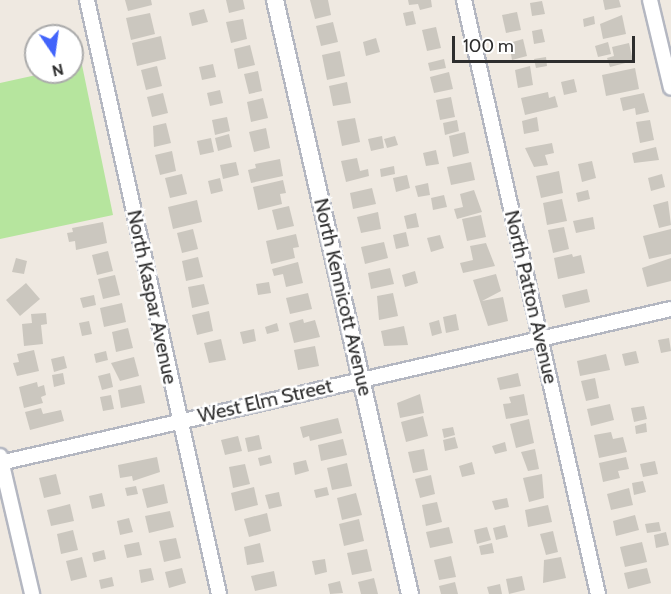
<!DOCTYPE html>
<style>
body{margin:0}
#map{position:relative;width:671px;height:594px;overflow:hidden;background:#efe9e1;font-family:Cabin,sans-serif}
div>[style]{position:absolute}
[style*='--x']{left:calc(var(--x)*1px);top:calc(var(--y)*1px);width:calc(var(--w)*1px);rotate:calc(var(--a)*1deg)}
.green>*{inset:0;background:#b6e59e}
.building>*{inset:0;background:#cbc7bf}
.roads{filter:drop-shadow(2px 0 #b4b7c1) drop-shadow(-2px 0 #b4b7c1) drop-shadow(0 2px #b4b7c1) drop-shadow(0 -2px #b4b7c1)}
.minor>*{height:14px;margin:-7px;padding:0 7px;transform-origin:7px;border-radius:7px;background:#fff}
.tertiary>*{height:16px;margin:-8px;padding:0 8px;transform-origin:8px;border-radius:8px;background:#fff}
span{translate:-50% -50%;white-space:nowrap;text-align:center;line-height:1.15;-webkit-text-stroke:5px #fff;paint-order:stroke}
.street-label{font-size:20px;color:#2e2e2e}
.north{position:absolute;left:24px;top:24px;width:60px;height:60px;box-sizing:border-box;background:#fff;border:2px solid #ababab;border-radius:50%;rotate:167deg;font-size:16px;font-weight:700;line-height:24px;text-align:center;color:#2e2e2e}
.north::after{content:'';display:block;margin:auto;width:21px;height:27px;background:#4264fb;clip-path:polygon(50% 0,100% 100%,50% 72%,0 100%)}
.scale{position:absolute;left:452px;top:36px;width:183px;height:27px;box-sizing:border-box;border:3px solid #2e2e2e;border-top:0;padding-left:8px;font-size:18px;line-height:21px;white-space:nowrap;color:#2e2e2e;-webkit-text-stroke:4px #fff;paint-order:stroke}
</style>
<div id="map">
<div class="green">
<i style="clip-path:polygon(82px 65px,113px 215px,0 239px,0 83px,50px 72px,72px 72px,72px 67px)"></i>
</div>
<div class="building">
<i style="clip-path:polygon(125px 0,151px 0,152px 5px,128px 11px)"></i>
<i style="clip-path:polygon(226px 0,243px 0,245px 9px,229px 13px)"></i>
<i style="clip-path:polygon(310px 0,328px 0,331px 15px,315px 19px)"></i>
<i style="clip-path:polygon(408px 0,431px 0,432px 7px,420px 10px,418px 4px,409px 5px)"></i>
<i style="clip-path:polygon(603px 0,619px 0,621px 7px,605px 10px)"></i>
<i style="clip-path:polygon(542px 1px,545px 14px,532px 16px,530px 3px)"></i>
<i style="clip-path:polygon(204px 9px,208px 22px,192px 26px,189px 13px)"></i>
<i style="clip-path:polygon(413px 11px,416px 24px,406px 26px,403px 13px)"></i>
<i style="clip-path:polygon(517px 12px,521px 30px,506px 33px,502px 15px)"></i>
<i style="clip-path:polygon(150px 13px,155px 34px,131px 40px,126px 18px)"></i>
<i style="clip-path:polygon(622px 15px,626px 34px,603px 39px,600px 24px)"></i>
<i style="clip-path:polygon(594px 16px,595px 24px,584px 27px,583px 19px)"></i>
<i style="clip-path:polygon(243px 19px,247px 39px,231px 43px,226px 22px)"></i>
<i style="clip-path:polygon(333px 22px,338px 42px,321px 46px,316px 26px)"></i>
<i style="clip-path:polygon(436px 27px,441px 48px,427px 51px,422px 30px)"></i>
<i style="clip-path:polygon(542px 29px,545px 42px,534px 44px,532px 31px)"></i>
<i style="clip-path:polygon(161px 36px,166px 59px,137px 66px,132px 43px)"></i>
<i style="clip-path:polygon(376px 38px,380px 52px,366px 56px,363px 42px)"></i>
<i style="clip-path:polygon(523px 39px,527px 56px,512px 60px,509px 43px)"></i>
<i style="clip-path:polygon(608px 42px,611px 54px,598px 57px,595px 46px)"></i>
<i style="clip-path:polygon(629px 43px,633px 61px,610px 67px,607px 58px,614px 56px,612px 47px)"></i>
<i style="clip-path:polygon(250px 45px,255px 65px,238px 69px,234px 49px)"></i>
<i style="clip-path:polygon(340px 51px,345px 76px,327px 80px,322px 55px)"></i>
<i style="clip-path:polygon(546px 57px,547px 66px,536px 68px,534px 59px)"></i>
<i style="clip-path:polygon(444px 59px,446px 68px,430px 71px,428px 63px)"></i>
<i style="clip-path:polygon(213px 64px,216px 77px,202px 80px,199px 67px)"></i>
<i style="clip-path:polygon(157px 66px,162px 86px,146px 90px,141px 70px)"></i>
<i style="clip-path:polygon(530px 66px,533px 85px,518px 88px,515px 70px)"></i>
<i style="clip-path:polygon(635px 68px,639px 89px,606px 96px,602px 75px)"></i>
<i style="clip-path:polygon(258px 71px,262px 91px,249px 94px,244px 74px)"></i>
<i style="clip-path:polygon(449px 72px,453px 89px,434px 93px,430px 77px)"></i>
<i style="clip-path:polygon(574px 79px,577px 92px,564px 95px,561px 82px)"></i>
<i style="clip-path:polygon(347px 82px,351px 103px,333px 106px,329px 86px)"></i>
<i style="clip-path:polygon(220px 90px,223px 103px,210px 106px,207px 93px)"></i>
<i style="clip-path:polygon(548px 92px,549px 98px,555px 96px,558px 107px,525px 115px,521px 98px)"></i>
<i style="clip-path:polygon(163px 93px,168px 113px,152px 117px,147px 97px)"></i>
<i style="clip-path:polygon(644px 93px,649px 112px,636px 115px,635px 108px,623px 111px,620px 98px)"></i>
<i style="clip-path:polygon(451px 97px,455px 117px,440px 120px,436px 100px)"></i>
<i style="clip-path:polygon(263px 98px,268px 118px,251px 122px,247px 102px)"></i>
<i style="clip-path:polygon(227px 117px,230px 131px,215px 135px,212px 120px)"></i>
<i style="clip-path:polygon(537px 117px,539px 131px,524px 134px,522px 121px)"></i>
<i style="clip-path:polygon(355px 118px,360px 142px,342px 146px,337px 121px)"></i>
<i style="clip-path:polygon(457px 120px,459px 131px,445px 135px,443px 123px)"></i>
<i style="clip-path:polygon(650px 120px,654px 140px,640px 143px,636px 122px)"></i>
<i style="clip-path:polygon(166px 123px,171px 143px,154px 147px,153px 126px)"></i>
<i style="clip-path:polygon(266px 128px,270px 148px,254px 152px,249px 132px)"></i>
<i style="clip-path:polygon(465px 132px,469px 153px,453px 157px,449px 136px)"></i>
<i style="clip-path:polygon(229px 134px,232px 147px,218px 151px,215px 138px)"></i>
<i style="clip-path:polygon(382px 136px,384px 148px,371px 151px,368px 139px)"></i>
<i style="clip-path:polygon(395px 136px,398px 145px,387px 148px,384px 139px)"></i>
<i style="clip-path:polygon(211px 138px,214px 152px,200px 155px,197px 141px)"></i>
<i style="clip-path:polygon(552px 143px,554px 153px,545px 155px,548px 165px,534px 167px,525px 148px)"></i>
<i style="clip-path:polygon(656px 147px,659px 160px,634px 163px,632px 153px)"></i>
<i style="clip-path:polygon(436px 150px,439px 164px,426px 166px,423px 153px)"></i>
<i style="clip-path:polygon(172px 151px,176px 171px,160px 175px,155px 155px)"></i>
<i style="clip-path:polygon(357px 158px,360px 171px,368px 169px,369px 176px,346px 182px,341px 161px)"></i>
<i style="clip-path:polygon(280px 159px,283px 176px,251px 183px,248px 170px,256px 168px,255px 164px)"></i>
<i style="clip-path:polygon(592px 161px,596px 178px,582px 182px,578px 164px)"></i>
<i style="clip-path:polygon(236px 162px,239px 175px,223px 179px,220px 165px)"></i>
<i style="clip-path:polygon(471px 162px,475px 180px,451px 185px,447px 167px)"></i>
<i style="clip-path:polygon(394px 166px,395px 174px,381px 177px,380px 169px)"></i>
<i style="clip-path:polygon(559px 171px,563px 193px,541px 198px,536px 176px)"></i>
<i style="clip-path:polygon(182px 174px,187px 194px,170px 198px,165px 178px)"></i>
<i style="clip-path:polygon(662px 174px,665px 187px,651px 191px,648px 178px)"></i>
<i style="clip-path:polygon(407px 175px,410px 188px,396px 192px,393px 178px)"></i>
<i style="clip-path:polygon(220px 178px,223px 191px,211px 194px,208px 181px)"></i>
<i style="clip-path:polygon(283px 180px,286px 193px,280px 194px,282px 204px,258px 210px,253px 187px)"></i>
<i style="clip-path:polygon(428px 183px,430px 195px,418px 197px,415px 186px)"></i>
<i style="clip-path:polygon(372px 188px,376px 204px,353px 209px,350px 193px)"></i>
<i style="clip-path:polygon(474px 190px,482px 212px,457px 219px,454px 209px,463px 207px,460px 194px)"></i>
<i style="clip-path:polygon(588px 190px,590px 199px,578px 202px,576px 193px)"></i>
<i style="clip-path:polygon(444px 195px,447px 207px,433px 210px,431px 198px)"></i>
<i style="clip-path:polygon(562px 199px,567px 221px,547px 225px,543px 203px)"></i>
<i style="clip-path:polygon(197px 200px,202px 222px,173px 229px,168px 207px)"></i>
<i style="clip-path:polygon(668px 201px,671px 225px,659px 228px,653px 205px)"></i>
<i style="clip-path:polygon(289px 206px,294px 226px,277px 230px,272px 210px)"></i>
<i style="clip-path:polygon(378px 212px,381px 229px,361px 233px,357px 217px)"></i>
<i style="clip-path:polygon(416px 213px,419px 227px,407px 229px,404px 216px)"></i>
<i style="clip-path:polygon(481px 215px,486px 237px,467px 241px,462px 219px)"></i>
<i style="clip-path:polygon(593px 217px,595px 229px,576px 233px,573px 221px)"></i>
<i style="clip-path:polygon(103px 222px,107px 243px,76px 250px,75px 241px,69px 242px,67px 233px,73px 232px,72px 228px)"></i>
<i style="clip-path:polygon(564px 227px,569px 249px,553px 253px,548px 230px)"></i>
<i style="clip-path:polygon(193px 229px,198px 249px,182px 253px,177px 233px)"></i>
<i style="clip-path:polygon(671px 229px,671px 254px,649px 259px,643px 236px)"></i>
<i style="clip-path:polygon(406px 232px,409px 246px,396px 249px,393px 235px)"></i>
<i style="clip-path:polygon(296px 234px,299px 247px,293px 248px,295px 258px,271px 264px,266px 241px)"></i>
<i style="clip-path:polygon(440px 235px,444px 248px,431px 252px,427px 238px)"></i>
<i style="clip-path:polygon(384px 242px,388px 258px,365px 264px,361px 247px)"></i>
<i style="clip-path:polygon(486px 243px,495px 266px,463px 273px,460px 263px,473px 260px,470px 246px)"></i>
<i style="clip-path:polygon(108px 251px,113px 271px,97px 275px,92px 255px)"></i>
<i style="clip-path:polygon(572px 254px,573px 257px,581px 255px,585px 273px,558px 279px,554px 258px)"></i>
<i style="clip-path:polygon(198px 257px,203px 277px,186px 281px,182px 261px)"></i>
<i style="clip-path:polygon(16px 258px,27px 261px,24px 274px,12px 272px)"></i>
<i style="clip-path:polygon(671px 258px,671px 281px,647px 287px,642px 268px)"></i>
<i style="clip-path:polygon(298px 262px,303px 283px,286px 287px,283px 274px,274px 276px,272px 269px)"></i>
<i style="clip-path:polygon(390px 268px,394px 284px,371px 289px,368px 273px)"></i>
<i style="clip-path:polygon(415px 271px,418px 283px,405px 287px,402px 275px)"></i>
<i style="clip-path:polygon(496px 274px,501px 291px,482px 301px,503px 297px,508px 321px,488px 326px,473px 280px)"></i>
<i style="clip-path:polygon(115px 275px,120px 295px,103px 299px,98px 279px)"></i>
<i style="clip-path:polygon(269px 282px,271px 293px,258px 295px,256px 284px)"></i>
<i style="clip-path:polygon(26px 283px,40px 299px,20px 316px,6px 300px)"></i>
<i style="clip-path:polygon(204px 284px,209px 304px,192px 308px,188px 287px)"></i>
<i style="clip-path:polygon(587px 289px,590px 302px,565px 308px,562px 295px)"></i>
<i style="clip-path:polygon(308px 293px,312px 309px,290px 314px,286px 298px)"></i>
<i style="clip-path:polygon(393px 293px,398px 316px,379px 320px,377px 296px)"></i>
<i style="clip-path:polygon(94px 295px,96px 305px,83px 308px,80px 298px)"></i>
<i style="clip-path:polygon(122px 303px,126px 322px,104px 327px,100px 308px)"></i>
<i style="clip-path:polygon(209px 311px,213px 331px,197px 335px,192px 315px)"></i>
<i style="clip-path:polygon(46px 313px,47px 324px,41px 325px,43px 344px,24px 346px,22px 324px,32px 323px,31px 314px)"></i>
<i style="clip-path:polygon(456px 314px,459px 330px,446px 333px,443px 317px)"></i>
<i style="clip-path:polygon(303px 319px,304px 323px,315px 320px,320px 337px,294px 343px,289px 323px)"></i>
<i style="clip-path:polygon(439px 320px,442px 333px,432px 336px,429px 323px)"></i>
<i style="clip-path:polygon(89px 321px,92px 334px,82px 336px,79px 323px)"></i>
<i style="clip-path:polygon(277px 323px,279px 331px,267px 334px,265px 327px)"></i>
<i style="clip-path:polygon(404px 326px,408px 345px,384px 346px,381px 331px)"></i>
<i style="clip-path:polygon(128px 328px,133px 348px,116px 352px,112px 332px)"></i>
<i style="clip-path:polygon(254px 329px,256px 341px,243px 344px,240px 332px)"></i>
<i style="clip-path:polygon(669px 338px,671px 351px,661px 353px,658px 340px)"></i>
<i style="clip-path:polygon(221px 339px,226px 360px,209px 363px,204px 343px)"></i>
<i style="clip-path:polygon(315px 346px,319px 366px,298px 370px,294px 350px)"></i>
<i style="clip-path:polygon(34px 350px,39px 371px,17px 376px,13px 363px,19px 362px,17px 354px)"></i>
<i style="clip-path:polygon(106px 351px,108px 360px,96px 363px,94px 354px)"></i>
<i style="clip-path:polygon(636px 351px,639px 363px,625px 366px,622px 354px)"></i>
<i style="clip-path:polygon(606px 354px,610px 370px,580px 376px,577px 361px)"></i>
<i style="clip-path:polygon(64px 356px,67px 368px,54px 372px,51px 359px)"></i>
<i style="clip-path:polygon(134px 357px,139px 376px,120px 381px,111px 363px)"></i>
<i style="clip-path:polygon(63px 373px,65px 384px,54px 387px,52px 375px)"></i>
<i style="clip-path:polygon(110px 373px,113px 387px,102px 390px,98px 376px)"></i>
<i style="clip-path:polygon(518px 373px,521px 386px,500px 390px,497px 378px)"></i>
<i style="clip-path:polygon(595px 378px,599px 398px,586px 401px,581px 381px)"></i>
<i style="clip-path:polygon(37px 382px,38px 387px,44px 385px,46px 395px,41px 397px,43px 403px,24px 408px,19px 387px)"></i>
<i style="clip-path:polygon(141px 385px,145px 403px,121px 408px,118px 390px)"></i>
<i style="clip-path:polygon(420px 394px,424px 413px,400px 418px,397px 403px)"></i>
<i style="clip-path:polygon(524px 394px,528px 415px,506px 419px,503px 404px,511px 403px,509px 397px)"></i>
<i style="clip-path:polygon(111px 395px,114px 409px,103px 411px,100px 397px)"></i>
<i style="clip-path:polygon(610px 404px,614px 420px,591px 426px,587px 409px)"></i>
<i style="clip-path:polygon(644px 406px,647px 419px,634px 422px,631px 408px)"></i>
<i style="clip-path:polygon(41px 408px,43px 414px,61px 410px,64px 421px,30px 430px,25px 412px)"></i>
<i style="clip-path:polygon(423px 416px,428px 436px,406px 442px,401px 422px)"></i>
<i style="clip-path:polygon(338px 418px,342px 433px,310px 441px,309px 436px,303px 438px,300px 427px)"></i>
<i style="clip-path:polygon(529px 419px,534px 443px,516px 448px,510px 424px)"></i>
<i style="clip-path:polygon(646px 423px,647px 432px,636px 434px,635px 426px)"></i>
<i style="clip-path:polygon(453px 427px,455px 435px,444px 438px,442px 429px)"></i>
<i style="clip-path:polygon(611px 432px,613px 439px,623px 437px,627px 452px,599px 458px,594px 435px)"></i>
<i style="clip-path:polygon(259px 435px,262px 449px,248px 452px,245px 438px)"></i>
<i style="clip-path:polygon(238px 436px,242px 451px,225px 455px,221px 440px)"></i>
<i style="clip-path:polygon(455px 437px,458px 448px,445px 451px,443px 440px)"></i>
<i style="clip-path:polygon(343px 439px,347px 455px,321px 461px,318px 445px)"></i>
<i style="clip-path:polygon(505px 442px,507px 451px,495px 454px,492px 446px)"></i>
<i style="clip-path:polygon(424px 449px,428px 470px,413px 473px,408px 452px)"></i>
<i style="clip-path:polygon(535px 449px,539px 469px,528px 471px,521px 452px)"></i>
<i style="clip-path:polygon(270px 455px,272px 463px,260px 466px,258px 458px)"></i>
<i style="clip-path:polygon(157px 457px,160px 472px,133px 481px,132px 476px,120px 478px,118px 465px)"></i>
<i style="clip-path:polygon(626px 457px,629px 469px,618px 471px,620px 478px,603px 482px,599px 463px)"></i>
<i style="clip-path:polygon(306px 460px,309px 471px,295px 475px,293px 463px)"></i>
<i style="clip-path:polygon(655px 461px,658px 474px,643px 477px,640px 464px)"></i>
<i style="clip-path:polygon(472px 462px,475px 474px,462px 477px,459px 466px)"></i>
<i style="clip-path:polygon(347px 463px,352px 486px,332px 490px,327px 468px)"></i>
<i style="clip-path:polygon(245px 464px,250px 484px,233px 488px,229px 467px)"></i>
<i style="clip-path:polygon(56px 474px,61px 494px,44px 498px,39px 478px)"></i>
<i style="clip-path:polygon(542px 474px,544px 498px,529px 502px,523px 478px)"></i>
<i style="clip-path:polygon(431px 475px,435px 494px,420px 498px,415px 479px)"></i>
<i style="clip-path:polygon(643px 481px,646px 492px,634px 495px,632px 483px)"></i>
<i style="clip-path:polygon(164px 484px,168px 503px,147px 508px,142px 489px)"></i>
<i style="clip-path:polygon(136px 486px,138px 494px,127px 496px,125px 488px)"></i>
<i style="clip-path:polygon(254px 487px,258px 505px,235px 511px,231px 493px)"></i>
<i style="clip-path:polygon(327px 487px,329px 495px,316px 498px,314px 490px)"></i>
<i style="clip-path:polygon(629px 488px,633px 505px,611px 510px,607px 494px)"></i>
<i style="clip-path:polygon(279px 492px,282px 506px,269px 509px,265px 495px)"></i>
<i style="clip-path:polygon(102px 493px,105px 506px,92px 509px,89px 496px)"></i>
<i style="clip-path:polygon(356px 493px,362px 515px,342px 520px,337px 498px)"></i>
<i style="clip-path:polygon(507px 498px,509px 507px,495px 510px,492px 501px)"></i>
<i style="clip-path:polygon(437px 502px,442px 522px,426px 526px,422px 505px)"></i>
<i style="clip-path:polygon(70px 504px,74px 521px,51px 526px,47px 510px)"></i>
<i style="clip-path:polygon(548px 505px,552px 522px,528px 527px,525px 510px)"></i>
<i style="clip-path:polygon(170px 511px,174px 527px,149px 533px,145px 516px)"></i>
<i style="clip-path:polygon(267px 513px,271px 531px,249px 537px,244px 519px)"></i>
<i style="clip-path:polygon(635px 515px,639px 530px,616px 536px,613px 521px)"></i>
<i style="clip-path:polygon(129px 518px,133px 532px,120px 535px,117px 521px)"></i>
<i style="clip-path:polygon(359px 519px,364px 541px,344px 546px,339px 524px)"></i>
<i style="clip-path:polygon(659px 522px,661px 531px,647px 533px,645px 524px)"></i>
<i style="clip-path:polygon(505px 525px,508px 537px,496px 540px,493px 528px)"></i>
<i style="clip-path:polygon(449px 527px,453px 543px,430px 548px,426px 532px)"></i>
<i style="clip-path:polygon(487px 527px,491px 540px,477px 544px,474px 530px)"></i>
<i style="clip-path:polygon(73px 530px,78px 550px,61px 554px,57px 534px)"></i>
<i style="clip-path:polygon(553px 531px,558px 552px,546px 555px,540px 534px)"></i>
<i style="clip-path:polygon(666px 532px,669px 545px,656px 548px,654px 535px)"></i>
<i style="clip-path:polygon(176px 538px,181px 558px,164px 562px,159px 541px)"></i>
<i style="clip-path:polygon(139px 542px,142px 555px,127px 558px,124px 545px)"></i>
<i style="clip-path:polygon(642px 542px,647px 562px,625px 567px,620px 547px)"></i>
<i style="clip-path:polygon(260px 543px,264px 562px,247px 565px,244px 547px)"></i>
<i style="clip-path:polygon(492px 543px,494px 553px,481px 555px,479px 546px)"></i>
<i style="clip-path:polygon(367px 549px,372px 571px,352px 575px,347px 553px)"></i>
<i style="clip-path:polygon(104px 550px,106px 559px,94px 562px,92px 553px)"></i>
<i style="clip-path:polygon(451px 556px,456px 577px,439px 580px,434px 560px)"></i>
<i style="clip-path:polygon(82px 557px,87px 577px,71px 581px,66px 561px)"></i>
<i style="clip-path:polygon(561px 557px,566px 578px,543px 583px,544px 560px)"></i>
<i style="clip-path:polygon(325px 559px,327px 572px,315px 575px,312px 561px)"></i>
<i style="clip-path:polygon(151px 568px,154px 580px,141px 583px,139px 570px)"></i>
<i style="clip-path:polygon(182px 568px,186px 583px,169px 588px,165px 572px)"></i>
<i style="clip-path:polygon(647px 568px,651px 583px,628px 589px,624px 573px)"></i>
<i style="clip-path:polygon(274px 571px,277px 586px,255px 591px,251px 576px)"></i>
<i style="clip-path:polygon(522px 576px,525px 590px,509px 594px,506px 579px)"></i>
<i style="clip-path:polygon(112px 577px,114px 586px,101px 589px,99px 580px)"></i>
<i style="clip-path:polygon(374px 578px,378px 594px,361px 594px,358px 582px)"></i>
<i style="clip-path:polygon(340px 581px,343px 593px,330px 594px,328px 584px)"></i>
<i style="clip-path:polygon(455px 582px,458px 594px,441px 594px,439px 586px)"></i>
<i style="clip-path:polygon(500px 584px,502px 594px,489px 594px,487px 587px)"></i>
</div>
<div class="roads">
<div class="minor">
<i style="--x:87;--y:0;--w:608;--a:77.47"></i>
<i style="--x:464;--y:0;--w:609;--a:77.29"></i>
<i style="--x:650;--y:0;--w:90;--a:76.6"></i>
<i style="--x:0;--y:456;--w:142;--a:76.9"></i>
<i style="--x:0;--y:463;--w:688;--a:-12.93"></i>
</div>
<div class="tertiary">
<i style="--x:275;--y:0;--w:609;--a:77.2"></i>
</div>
</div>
<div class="street-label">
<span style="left:152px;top:297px;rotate:78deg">North Kaspar Avenue</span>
<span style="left:343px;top:297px;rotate:77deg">North Kennicott Avenue</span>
<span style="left:531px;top:297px;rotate:77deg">North Patton Avenue</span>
<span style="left:265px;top:401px;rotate:-13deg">West Elm Street</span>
</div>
<div class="north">N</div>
<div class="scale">100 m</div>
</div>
